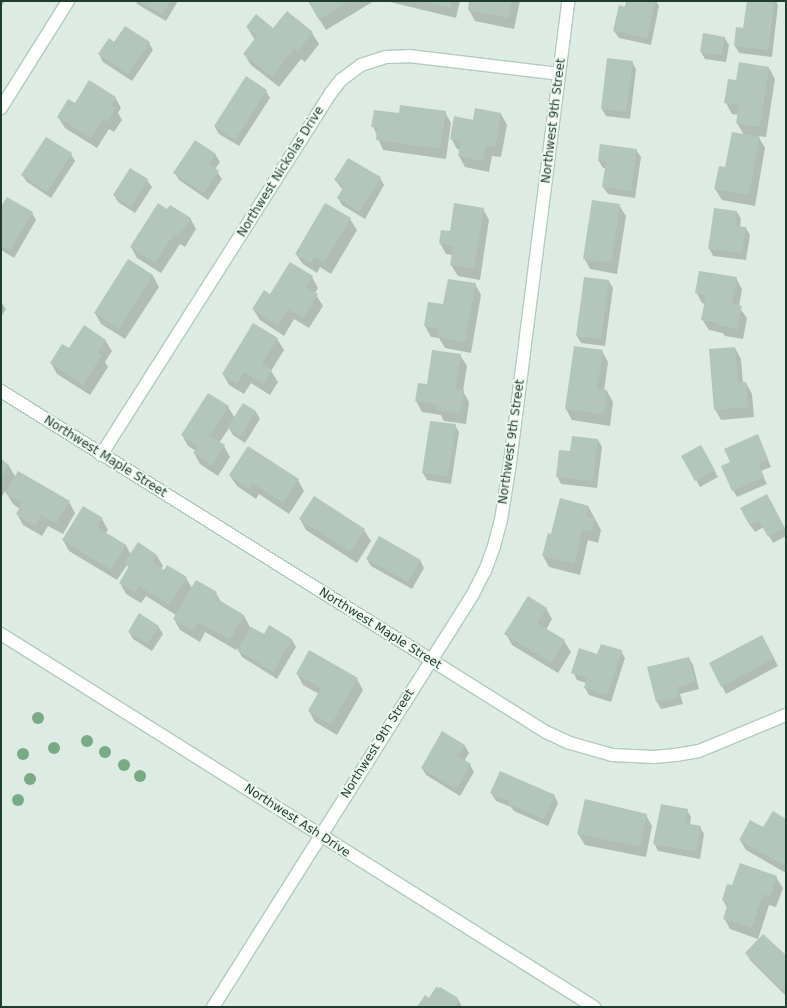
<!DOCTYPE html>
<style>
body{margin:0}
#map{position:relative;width:787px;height:1008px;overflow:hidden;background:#deebe3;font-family:"DejaVu Sans",sans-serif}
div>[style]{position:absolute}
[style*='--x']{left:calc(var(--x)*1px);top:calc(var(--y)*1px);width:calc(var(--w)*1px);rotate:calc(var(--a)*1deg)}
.shadow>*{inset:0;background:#0003}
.building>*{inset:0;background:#b3c6bc}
.roads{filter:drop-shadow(1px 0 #b1ccbe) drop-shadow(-1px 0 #b1ccbe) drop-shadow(0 1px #b1ccbe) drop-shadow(0 -1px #b1ccbe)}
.street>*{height:12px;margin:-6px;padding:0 6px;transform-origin:6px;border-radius:6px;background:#fff}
.secondary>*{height:12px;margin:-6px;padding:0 6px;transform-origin:6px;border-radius:6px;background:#fff}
.trees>*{width:12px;height:12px;margin:-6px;border-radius:50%;background:#78ab85}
span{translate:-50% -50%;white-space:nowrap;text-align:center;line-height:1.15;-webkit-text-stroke:3.5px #eff8f2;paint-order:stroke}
.street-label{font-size:12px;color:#1e3c2f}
.frame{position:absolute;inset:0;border:2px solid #1e3c2f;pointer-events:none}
</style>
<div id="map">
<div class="shadow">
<i style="clip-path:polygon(1px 1px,5px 1px,1px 7px)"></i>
<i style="clip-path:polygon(136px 1px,178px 1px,166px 21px,137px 4px)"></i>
<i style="clip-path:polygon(308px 1px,374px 1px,326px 30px)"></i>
<i style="clip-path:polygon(386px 1px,460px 1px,456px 18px)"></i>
<i style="clip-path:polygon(470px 1px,520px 1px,514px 29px,475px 21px,469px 10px)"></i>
<i style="clip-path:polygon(627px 1px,656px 1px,659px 6px,651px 45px,619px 38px,614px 31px)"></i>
<i style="clip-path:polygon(748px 1px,776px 1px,778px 5px,772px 57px,739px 53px,735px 46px,744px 29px)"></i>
<i style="clip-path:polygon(247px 27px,312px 33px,319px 44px,305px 62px,301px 59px,279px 87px,251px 65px,244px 54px,255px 40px)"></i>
<i style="clip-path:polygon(724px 37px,729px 45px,726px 62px,705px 59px,701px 52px)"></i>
<i style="clip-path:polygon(114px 43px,149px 43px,153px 50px,132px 81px,103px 62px,99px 54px)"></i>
<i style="clip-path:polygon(608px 59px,632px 62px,636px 69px,630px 119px,606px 116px,602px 109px)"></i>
<i style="clip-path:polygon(769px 68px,775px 79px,766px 137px,758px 136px,765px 148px,755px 206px,722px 200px,715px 189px,720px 167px,726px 168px,744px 135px,737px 123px,739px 115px,732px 114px,726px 103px,737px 82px)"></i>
<i style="clip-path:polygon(266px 91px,270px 98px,239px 146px,219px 134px,215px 127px)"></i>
<i style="clip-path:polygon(115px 97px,121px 108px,118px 113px,122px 120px,114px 132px,109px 129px,97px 148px,65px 128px,58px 117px,75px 105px)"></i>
<i style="clip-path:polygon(445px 112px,451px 123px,446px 159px,383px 150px,373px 126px,399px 114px)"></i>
<i style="clip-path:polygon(501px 114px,507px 125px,501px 157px,492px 156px,489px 172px,465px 167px,459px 156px,460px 150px,457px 149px,451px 138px,474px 121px)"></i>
<i style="clip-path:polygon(636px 150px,641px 157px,635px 198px,608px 194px,603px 187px,606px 168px,603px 168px,599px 161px)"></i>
<i style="clip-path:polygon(71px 154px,75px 161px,51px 198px,27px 182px,22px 175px)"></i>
<i style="clip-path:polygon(215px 154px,220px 162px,215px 169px,222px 179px,208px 200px,179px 180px,175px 173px)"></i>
<i style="clip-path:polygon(130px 169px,147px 180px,152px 187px,135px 213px,118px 202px,114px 195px)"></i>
<i style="clip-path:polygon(380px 178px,384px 185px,365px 219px,342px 205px,338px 198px,343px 190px,335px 180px)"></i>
<i style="clip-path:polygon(326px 204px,350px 219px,357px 230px,331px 274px,320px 267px,317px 273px,303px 264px,296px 254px)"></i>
<i style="clip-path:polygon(619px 205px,626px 216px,617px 274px,590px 269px,584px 258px)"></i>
<i style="clip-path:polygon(1px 209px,32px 213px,36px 220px,14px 258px,1px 250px)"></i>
<i style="clip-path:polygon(483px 209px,489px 220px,480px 280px,458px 276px,451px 265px,453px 255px,446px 254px,440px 243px,451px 232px)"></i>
<i style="clip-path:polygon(167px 211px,190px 218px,196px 229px,185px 247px,180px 244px,161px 273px,137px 258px,131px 247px)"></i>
<i style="clip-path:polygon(737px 212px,741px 219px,740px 227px,746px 228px,750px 235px,746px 260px,713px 256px,709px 248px)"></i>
<i style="clip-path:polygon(129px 260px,153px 276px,159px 287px,125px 339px,101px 324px,95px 313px)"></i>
<i style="clip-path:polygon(312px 277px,318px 288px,315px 293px,323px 306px,309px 328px,294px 319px,284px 336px,260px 320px,253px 309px,270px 295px)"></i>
<i style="clip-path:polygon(736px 278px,742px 289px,739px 307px,747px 318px,743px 339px,725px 336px,723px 333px,709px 330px,702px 319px,705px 304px,702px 303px,696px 292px)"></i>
<i style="clip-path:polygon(609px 281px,613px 288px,605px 346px,581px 343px,577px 336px)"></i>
<i style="clip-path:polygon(475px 284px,481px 295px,471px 353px,445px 348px,439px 338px,431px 337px,425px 326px,444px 305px)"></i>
<i style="clip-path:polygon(1px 302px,6px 309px,1px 317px)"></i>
<i style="clip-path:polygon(277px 339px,284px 350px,271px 371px,278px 382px,270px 395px,251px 383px,244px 394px,229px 385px,223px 374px)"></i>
<i style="clip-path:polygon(105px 340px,112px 351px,105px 362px,108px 367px,90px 395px,57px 374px,51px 363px)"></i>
<i style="clip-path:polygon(575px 347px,602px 351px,608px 362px,604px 391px,607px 391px,613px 402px,610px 426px,572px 420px,566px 409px)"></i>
<i style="clip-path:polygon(735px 348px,741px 359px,743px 383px,746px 383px,752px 394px,754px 417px,721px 420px,715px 409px)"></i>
<i style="clip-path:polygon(460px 355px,467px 366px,463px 391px,469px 402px,466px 424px,444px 421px,441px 415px,422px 412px,416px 401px,428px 385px)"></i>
<i style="clip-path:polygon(208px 394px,228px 407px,235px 418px,256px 412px,260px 419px,245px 443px,233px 435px,229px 428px,219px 443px,224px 446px,230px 457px,218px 476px,200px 464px,194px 453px,196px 451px,188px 446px,182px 435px)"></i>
<i style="clip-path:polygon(455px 425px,459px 432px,451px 484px,427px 480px,423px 473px)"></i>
<i style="clip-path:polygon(598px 440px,602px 447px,597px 488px,561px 484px,557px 476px,571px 452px)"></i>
<i style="clip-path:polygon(761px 443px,771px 467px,761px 471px,767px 484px,737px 497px,733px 490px,731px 463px)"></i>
<i style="clip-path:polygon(700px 446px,718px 477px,700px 487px,683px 456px)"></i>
<i style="clip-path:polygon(1px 461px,9px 466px,16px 478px,69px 502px,75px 513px,63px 534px,48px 526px,42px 536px,23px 525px,17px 514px,20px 509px,13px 504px,5px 491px,1px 498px)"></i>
<i style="clip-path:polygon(230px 476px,298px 480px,304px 491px,289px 514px,259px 494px,256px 499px,237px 486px)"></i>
<i style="clip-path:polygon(314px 497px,364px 530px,371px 541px,357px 563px,306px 530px,300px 519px)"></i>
<i style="clip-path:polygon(771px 502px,786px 531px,786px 536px,773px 543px,764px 527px,755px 532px,750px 525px)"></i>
<i style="clip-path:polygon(588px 506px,601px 530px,598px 543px,588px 540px,580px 575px,549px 567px,543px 556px,548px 535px,552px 536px)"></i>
<i style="clip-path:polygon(102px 519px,108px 530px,106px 533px,126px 545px,131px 555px,157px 556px,163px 566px,161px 569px,164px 571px,167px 566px,186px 578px,192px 588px,216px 593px,221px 602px,244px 616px,250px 627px,264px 636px,269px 626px,292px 640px,296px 647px,277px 679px,242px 657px,237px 648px,236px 650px,205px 632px,200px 642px,180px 630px,174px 619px,176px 615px,146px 596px,141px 603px,126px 594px,120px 583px,129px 569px,127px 565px,117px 580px,69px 551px,63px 540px)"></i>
<i style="clip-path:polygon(367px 559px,420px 560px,424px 568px,412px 589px,371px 566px)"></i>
<i style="clip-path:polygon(546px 608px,552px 619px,546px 630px,564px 641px,571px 652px,558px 673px,512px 645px,506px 634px)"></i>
<i style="clip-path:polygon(158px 626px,163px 634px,152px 651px,133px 639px,129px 632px)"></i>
<i style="clip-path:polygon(766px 643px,778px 666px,726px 694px,722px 686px)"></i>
<i style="clip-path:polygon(621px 651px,625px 658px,611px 702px,589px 695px,585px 688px,586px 683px,577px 680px,573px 672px,598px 655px)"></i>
<i style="clip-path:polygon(689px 658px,693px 665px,699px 689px,680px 694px,683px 704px,661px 709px,657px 702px,649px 667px)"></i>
<i style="clip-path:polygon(297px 674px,357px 679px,363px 690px,337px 735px,315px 722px,309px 711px,319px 694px,303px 685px)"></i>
<i style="clip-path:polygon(465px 746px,469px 753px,464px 761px,470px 765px,474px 772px,460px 796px,426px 775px,422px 768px)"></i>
<i style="clip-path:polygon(491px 793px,554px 795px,558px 803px,548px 826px,514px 811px,511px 807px,496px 801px)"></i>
<i style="clip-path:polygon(687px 810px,691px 817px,690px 825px,700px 827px,704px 834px,700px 859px,658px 851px,654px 843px)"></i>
<i style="clip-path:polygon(646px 815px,652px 826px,646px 857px,585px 845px,578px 834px)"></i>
<i style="clip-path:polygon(786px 820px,786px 873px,746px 850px,740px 840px)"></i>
<i style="clip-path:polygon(776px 877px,783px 888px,776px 907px,769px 905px,758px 939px,730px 929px,724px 918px,727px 908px,723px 900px,733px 887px)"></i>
<i style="clip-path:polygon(746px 953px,786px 956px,786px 996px,750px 960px)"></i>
<i style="clip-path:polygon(458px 999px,462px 1007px,418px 1007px,429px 1000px)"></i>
</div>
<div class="building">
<i style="clip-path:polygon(139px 1px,170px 1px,162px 15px)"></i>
<i style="clip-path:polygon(308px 1px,349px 1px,319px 20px)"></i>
<i style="clip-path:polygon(424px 1px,452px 1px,450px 8px)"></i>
<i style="clip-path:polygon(469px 1px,512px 1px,508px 18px,468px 10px)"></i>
<i style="clip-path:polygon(626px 1px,655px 1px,647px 38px,613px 31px,619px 5px,625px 7px)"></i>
<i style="clip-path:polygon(747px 1px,774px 1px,768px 50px,734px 46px,736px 27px,743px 28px)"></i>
<i style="clip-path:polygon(287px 11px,313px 32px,298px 51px,294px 48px,272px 77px,243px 54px,257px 36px,246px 27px,256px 14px,273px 28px)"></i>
<i style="clip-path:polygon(125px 26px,150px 42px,128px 74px,98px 54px,109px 38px,114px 42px)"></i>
<i style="clip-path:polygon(703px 33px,725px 37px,722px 55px,700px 52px)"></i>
<i style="clip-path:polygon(607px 58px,633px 61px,626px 112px,601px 109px)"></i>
<i style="clip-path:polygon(739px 62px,769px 67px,760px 127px,736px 123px,739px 105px,724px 103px,728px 79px,736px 80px)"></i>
<i style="clip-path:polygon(246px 76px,267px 90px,235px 140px,214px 126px)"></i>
<i style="clip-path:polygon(89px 80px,116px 97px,111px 105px,116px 108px,107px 122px,102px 119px,91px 138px,57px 117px,68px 99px,75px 103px)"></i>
<i style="clip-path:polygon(400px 105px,446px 111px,440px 149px,376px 140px,377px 128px,371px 127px,374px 110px,399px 113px)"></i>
<i style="clip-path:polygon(475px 108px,501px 113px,495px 147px,486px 145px,483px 161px,458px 156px,461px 141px,450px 139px,454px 116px,473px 120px)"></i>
<i style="clip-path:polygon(732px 132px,760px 137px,749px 195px,714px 189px,719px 166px,725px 167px)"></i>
<i style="clip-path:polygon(46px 137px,72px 153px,47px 192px,21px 175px)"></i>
<i style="clip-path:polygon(195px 140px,216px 154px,209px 164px,219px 171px,204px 193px,173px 173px)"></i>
<i style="clip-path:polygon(600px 144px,637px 149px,631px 191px,602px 187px,606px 162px,598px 161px)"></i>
<i style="clip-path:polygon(348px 158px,381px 177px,360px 212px,337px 198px,344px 186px,334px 180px)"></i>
<i style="clip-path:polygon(130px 168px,148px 179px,131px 207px,113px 195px)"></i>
<i style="clip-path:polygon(7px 197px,33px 212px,10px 251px,1px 246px,1px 207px)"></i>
<i style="clip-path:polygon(592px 200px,620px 204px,611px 263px,583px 259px)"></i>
<i style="clip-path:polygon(158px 203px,167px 209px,170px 205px,191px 218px,178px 237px,174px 234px,155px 263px,130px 247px)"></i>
<i style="clip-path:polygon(325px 203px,351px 218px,324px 263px,314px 257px,311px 263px,295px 254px)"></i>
<i style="clip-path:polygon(454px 203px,484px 208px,474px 269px,450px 265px,453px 246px,439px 243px,441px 230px,450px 231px)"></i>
<i style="clip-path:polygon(714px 208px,737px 211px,735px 226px,746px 227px,742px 253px,708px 249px)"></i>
<i style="clip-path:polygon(128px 259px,153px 275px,119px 329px,94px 313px)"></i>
<i style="clip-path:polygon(290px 262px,313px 276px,306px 287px,318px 294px,303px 318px,288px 309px,278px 326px,252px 309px,264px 290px,270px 294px)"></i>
<i style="clip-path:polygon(699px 271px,737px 277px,732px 304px,742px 306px,737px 329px,718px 325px,718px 323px,701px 320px,706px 295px,695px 293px)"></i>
<i style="clip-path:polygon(584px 277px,609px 280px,601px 339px,576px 336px)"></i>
<i style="clip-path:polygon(448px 279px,476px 283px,465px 342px,438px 337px,439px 329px,424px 326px,428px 302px,443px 304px)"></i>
<i style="clip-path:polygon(253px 323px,278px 338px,262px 364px,272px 370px,264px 384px,244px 372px,237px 384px,222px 374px)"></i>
<i style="clip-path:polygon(84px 325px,106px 340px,98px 353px,102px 355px,83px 385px,50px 363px,62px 344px,69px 348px)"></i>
<i style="clip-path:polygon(574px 346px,603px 350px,597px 389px,607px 390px,604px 415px,565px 409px)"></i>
<i style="clip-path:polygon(735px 347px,738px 382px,746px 382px,748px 407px,714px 410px,709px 349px)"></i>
<i style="clip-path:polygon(432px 350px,461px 354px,455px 389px,464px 390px,460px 414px,437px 410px,438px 405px,415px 401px,418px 383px,427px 384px)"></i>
<i style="clip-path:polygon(208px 393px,229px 406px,210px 436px,225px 445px,212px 466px,193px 453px,198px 446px,181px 435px)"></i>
<i style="clip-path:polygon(243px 403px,256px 411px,241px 436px,227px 428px)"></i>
<i style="clip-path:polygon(430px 421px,456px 424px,448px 477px,422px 473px)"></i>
<i style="clip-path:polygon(758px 434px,768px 459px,758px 463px,764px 477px,732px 491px,721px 466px,730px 462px,724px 449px)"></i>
<i style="clip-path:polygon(572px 436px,598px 439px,593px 481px,556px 477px,559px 450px,570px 451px)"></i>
<i style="clip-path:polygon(701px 445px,715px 470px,695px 481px,681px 456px)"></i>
<i style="clip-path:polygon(248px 446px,299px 479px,283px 503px,253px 483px,249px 489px,229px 475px)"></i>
<i style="clip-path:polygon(1px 459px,9px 465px,1px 478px)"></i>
<i style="clip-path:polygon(18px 471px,70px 501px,56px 524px,41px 515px,35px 526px,16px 514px,22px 503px,5px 493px)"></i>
<i style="clip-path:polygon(767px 494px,785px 528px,768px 537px,759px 521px,750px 526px,740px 508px)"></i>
<i style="clip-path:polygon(314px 496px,365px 529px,350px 552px,299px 519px)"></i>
<i style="clip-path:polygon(560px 498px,589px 506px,586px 516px,595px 519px,592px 532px,582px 530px,574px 564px,542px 556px,548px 533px,551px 534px)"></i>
<i style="clip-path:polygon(83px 506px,103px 518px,97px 527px,126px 545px,111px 570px,62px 540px)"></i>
<i style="clip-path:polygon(379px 536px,421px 560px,408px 582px,366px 559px)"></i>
<i style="clip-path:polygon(138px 542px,157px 555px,153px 562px,164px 570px,167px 565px,187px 577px,169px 605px,139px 586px,135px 593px,119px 583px,129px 566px,124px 563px)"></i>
<i style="clip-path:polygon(196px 580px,217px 592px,214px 597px,244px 615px,230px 640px,199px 622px,193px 631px,173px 619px)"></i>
<i style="clip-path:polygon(528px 596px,547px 608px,537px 623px,565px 640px,551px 663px,504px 634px)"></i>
<i style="clip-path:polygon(139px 613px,159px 626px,148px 644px,128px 632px)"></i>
<i style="clip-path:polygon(269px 625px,292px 639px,273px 672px,237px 650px,251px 627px,264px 634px)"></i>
<i style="clip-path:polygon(762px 635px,774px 658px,721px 687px,709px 663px)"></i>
<i style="clip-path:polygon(601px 644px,622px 650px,607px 695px,584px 688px,587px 678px,571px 673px,579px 648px,597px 654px)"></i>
<i style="clip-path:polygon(309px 650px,358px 678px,331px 725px,308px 711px,321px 688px,296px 674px)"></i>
<i style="clip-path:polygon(689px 657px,695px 682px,677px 687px,679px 697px,656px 702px,647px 667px)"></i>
<i style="clip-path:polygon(442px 731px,465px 745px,458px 756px,471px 764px,456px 789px,421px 768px)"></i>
<i style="clip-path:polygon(500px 771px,555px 795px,544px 819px,508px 804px,509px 801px,490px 793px)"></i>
<i style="clip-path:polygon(585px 799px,647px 814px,640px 847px,577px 834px)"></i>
<i style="clip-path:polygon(661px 804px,688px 809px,685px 823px,701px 826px,696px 852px,653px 844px)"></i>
<i style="clip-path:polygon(773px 811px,786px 819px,786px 861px,783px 865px,739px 840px,750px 820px,763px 827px)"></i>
<i style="clip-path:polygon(740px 863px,777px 876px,770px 897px,763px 894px,752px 928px,723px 919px,728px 903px,722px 900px,727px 884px,732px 885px)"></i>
<i style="clip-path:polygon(763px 934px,786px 955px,786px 986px,782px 990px,745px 953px)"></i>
<i style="clip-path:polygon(436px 987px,439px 988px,440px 987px,458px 998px,457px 1000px,459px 1001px,456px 1007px,417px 1007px,425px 995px,429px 998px)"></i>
</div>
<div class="roads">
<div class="street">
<i style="--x:1;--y:108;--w:126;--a:-57.9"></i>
<i style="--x:1;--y:391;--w:507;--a:32.03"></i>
<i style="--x:101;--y:455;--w:428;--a:-57.6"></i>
<i style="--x:330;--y:94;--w:18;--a:-52"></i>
<i style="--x:341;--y:80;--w:25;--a:-37"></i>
<i style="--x:361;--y:65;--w:26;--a:-18"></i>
<i style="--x:386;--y:57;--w:23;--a:-2"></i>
<i style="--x:409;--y:56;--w:151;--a:6.8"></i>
</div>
<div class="secondary">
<i style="--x:1;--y:634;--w:701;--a:32.17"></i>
<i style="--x:431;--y:660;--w:136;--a:32.1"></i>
<i style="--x:546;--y:732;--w:26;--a:25"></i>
<i style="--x:570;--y:743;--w:44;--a:15.9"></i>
<i style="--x:612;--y:755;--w:42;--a:2.7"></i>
<i style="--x:654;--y:757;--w:22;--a:-5"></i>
<i style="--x:676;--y:755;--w:23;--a:-10"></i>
<i style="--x:699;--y:751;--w:94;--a:-22.5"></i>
<i style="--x:213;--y:1007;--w:486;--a:-57.8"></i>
<i style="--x:472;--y:596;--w:28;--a:-63"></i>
<i style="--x:485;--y:571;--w:27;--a:-70"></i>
<i style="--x:494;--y:546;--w:27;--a:-75"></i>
<i style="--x:501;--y:520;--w:58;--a:-81"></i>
<i style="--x:510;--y:463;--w:466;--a:-82.8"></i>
</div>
</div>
<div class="trees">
<i style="left:38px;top:718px"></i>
<i style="left:87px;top:741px"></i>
<i style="left:54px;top:748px"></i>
<i style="left:105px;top:752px"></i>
<i style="left:23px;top:754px"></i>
<i style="left:124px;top:765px"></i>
<i style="left:140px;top:776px"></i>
<i style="left:30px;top:779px"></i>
<i style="left:18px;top:800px"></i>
</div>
<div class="street-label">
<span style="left:554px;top:121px;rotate:-83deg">Northwest 9th Street</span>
<span style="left:281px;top:172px;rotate:-58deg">Northwest Nickolas Drive</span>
<span style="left:512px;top:442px;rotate:-82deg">Northwest 9th Street</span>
<span style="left:105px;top:457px;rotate:32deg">Northwest Maple Street</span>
<span style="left:380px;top:629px;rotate:32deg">Northwest Maple Street</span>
<span style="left:378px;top:744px;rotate:-58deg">Northwest 9th Street</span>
<span style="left:297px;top:821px;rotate:33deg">Northwest Ash Drive</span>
</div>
<div class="frame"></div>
</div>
